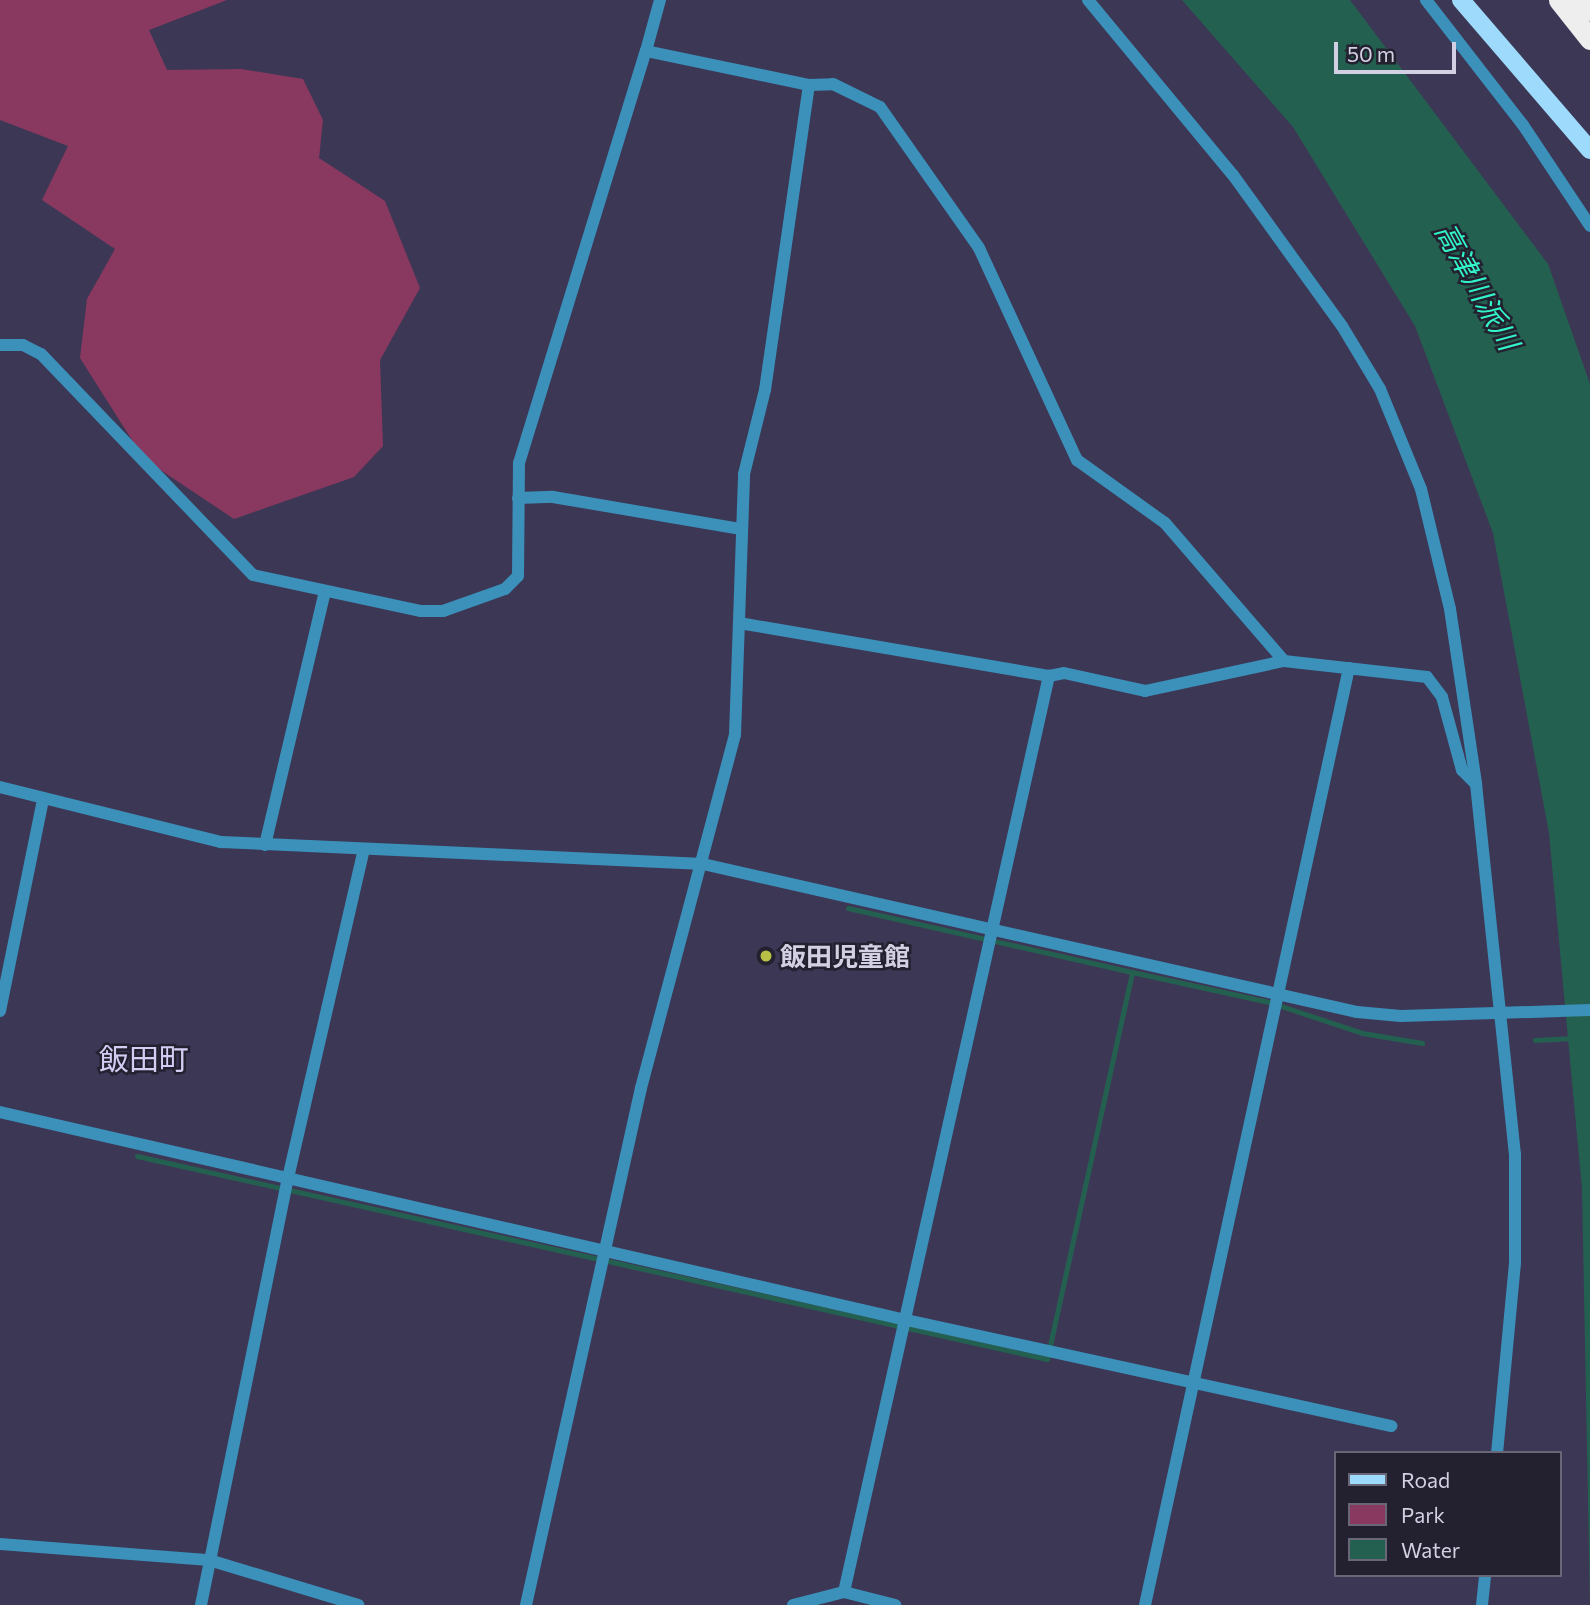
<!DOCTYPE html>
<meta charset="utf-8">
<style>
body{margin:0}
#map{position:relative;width:1590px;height:1605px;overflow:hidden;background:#3d3756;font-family:Commissioner,"Noto Sans JP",sans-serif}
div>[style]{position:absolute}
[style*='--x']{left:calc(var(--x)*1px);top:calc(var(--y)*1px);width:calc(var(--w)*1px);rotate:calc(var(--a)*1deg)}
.green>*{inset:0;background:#89395f}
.water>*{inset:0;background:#246050}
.stream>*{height:5px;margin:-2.5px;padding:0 2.5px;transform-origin:2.5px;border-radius:2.5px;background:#246050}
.minor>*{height:12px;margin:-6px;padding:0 6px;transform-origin:6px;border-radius:6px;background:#3b91ba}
.major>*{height:18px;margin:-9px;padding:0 9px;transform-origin:9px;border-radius:9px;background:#9ddafc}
.highway>*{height:21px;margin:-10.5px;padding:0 10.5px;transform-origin:10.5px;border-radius:10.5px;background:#eee}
.dots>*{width:19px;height:19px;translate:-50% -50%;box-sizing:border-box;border:4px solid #23212f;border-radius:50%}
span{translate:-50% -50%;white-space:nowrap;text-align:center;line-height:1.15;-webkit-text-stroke:5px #23212f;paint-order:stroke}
.poi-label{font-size:26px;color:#d3d0e4;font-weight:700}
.left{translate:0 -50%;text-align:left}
.water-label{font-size:28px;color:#31f4c9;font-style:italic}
.quarter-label{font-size:30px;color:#d3ccf3}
.legend{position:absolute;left:1334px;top:1451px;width:228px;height:126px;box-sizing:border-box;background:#23212f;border:2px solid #696777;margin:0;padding:9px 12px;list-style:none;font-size:21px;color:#d3d0e4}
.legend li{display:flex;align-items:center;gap:14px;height:35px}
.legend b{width:35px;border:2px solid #696777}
.scale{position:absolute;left:1334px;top:42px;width:122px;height:32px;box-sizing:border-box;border:4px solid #d3d0e4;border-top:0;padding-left:9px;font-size:21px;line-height:24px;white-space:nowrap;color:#d3d0e4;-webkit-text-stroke:5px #23212f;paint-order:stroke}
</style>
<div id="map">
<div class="green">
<i style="clip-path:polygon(0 0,227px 0,149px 30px,167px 70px,241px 69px,303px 79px,323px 120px,319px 158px,385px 201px,420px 288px,380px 360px,383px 446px,354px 477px,234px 519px,144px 459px,80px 358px,87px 299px,115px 249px,42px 200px,68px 146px,0 120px)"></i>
</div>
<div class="water">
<i style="clip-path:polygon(1182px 0,1350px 0,1548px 264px,1590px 384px,1590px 1605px,1582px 1189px,1549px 833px,1493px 533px,1415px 326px,1293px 127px)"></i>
</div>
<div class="stream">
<i style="--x:848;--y:908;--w:291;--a:12.7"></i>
<i style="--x:1535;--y:1040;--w:38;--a:-3"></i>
<i style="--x:137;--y:1156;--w:932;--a:12.58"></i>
<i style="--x:1047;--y:1359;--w:396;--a:-77.6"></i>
<i style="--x:1132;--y:972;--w:140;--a:12.4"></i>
<i style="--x:1269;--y:1002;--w:98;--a:18.4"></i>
<i style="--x:1362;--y:1033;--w:61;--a:9.5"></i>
</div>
<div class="minor">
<i style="--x:660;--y:0;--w:53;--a:105.4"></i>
<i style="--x:646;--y:51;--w:167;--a:11.8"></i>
<i style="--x:809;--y:85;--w:24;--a:-2"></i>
<i style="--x:833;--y:84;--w:52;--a:26.1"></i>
<i style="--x:880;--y:107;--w:172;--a:54.9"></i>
<i style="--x:979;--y:248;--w:234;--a:65.2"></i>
<i style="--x:1077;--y:460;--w:108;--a:35.6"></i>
<i style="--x:1165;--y:523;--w:182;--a:49.2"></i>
<i style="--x:1088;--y:0;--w:227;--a:50.4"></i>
<i style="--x:1233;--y:175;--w:186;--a:54.2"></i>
<i style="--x:1342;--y:326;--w:74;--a:58.9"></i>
<i style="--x:1380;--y:389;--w:108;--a:67.7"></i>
<i style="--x:1421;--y:489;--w:123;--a:76.4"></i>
<i style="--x:1450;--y:609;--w:177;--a:81.5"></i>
<i style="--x:1476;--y:784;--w:372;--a:84"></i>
<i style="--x:1515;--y:1154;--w:109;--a:90"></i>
<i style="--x:1515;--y:1263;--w:191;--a:95.4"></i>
<i style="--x:1426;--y:0;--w:158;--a:52.2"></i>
<i style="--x:1523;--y:125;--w:121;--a:56.4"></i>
<i style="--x:0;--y:345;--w:23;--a:0"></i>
<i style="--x:23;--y:345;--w:20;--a:27"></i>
<i style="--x:41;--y:354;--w:306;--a:46.2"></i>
<i style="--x:253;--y:575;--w:172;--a:12.1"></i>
<i style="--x:421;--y:611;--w:22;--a:0"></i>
<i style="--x:443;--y:611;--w:66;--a:-19.5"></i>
<i style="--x:505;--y:589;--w:18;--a:-45"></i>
<i style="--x:518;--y:576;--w:113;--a:-89.5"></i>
<i style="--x:519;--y:463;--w:431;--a:-72.9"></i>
<i style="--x:518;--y:498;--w:35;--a:-2"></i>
<i style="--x:553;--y:497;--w:191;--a:9.7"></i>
<i style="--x:739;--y:623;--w:314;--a:9.7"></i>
<i style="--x:1049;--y:676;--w:15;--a:-11"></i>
<i style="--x:1064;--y:673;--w:83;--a:12.5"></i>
<i style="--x:1145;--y:691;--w:142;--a:-12.2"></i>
<i style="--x:1284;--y:661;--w:144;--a:6.4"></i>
<i style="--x:1427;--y:677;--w:25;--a:53"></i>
<i style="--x:1442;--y:697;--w:76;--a:74.7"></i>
<i style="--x:1462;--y:770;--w:20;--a:45"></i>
<i style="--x:0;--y:787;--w:228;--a:14"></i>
<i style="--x:221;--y:842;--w:483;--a:2.6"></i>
<i style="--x:703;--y:864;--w:671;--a:12.75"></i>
<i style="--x:1357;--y:1012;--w:44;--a:5.2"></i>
<i style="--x:1401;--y:1016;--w:189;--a:-1.8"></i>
<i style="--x:265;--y:845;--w:261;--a:-76.7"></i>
<i style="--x:0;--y:1011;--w:216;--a:-78.5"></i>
<i style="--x:0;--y:1112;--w:925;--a:12.93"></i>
<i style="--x:902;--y:1319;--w:501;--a:12.34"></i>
<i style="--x:0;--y:1544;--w:210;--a:4.4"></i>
<i style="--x:209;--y:1560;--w:156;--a:16.8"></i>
<i style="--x:844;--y:1592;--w:939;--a:-77.39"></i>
<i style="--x:201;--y:1605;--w:436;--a:-78.5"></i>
<i style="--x:288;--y:1178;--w:337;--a:-77"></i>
<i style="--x:526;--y:1605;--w:530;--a:-77.46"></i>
<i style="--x:641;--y:1088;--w:365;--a:-75.1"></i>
<i style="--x:735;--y:735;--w:261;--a:-88"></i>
<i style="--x:744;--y:474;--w:87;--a:-76"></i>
<i style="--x:765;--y:390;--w:308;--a:-81.8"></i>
<i style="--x:793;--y:1605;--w:53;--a:-14.3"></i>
<i style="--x:844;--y:1592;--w:53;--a:14.3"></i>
<i style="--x:1145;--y:1605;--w:959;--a:-77.72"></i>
<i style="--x:1482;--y:1605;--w:30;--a:-84"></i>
</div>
<div class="major">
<i style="--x:1461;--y:0;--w:198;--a:49.3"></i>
</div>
<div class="highway">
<i style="--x:1559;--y:0;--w:50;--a:51.5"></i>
<i style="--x:1582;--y:0;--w:13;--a:51"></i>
</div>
<div class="dots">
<i style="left:766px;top:956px;background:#b9c046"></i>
</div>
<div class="poi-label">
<span class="left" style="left:780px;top:956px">飯田児童館</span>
</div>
<div class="water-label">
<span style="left:1478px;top:286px;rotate:61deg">高津川派川</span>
</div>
<div class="quarter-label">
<span style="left:144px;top:1058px">飯田町</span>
</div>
<ul class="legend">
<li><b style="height:9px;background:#9ddafc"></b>Road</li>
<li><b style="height:19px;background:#89395f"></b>Park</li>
<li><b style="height:19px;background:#246050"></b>Water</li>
</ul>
<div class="scale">50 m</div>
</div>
